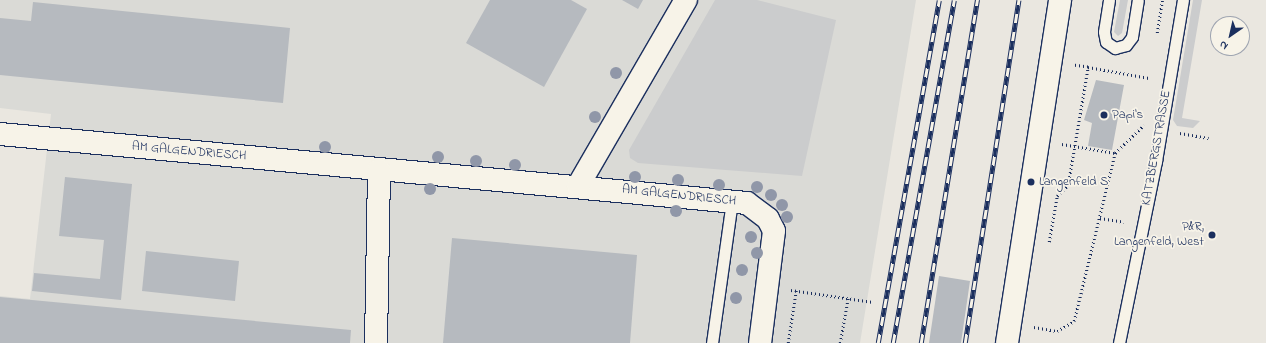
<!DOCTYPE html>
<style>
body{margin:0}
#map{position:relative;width:1266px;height:343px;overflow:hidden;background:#eae7e0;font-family:"Indie Flower",sans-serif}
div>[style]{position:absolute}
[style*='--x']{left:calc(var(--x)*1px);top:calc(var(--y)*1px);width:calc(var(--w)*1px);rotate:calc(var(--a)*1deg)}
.built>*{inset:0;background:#dadad6}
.green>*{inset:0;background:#cbcccd}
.building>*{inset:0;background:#b6babf}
.path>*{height:2.5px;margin-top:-1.25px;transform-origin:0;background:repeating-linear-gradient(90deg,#1b2f5e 0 1px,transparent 0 4px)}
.roads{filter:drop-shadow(1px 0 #1b2f5e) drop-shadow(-1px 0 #1b2f5e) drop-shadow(0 1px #1b2f5e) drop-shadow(0 -1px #1b2f5e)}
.lane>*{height:11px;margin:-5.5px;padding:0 5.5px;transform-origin:5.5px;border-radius:5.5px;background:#f7f3e8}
.street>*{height:22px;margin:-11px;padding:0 11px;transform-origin:11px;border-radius:11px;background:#f7f3e8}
.rail>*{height:4.5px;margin-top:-2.25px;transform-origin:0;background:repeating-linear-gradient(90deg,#f7f3e8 0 9px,#1b2f5e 0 18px);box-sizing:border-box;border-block:1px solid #1b2f5e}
.trees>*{width:12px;height:12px;margin:-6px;border-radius:50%;background:#9097a8}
.dots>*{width:11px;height:11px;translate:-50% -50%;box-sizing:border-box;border:2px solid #f7f3e8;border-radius:50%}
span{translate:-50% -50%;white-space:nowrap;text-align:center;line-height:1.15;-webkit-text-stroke:3.5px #f7f3e8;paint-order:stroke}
.poi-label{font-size:13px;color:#1b2f5e}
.left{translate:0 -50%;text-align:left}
.right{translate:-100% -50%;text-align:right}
.street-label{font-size:13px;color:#1b2f5e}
.north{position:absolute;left:1210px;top:16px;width:40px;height:40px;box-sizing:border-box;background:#f7f3e8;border:1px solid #9fa5b1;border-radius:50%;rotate:214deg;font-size:11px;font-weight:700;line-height:16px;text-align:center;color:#1b2f5e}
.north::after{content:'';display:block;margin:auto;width:14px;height:18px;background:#1b2f5e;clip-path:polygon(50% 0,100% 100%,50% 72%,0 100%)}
</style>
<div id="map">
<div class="built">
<i style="clip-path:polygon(0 0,916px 0,860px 343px,0 343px,0 296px,30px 299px,51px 114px,0 108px)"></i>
</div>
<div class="green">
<i style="clip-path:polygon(715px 0,757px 0,836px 20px,802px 176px,638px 163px,630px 158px,629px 150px)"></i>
<i style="clip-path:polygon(1120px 0,1128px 0,1122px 33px,1118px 36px,1114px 32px)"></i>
<i style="clip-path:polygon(1193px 0,1202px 0,1182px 118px,1200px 121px,1193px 128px,1177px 126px,1173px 120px)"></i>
</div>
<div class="building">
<i style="clip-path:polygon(490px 0,571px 0,587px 9px,544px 87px,466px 43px)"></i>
<i style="clip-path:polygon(622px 0,643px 0,638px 9px)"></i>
<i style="clip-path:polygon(33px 2px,290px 28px,283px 103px,0 75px,0 18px,31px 21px)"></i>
<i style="clip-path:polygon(1096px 80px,1124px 85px,1112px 150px,1088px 146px,1092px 123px,1084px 120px)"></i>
<i style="clip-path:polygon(65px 177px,132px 184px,121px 300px,32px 291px,34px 273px,100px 279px,104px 240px,59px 236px)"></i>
<i style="clip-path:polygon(452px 238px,637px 255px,630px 343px,443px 343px)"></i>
<i style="clip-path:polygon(146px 251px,239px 261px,235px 301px,142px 291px)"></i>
<i style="clip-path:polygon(939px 276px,970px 281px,961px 343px,929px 343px)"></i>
<i style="clip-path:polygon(0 297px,351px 330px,350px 343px,0 343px)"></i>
</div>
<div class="path">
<i style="--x:1157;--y:33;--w:33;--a:-81"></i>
<i style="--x:1088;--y:67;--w:62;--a:10.2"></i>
<i style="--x:1180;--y:133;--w:29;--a:10"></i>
<i style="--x:1062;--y:144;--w:54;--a:9.6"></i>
<i style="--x:1100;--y:218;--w:24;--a:9"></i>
<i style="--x:1049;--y:242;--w:47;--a:-80.1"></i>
<i style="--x:1057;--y:196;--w:16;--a:-45"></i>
<i style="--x:1068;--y:185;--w:120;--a:-80.4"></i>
<i style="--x:1088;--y:67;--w:15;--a:-172"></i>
<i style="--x:791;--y:290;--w:83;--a:8.3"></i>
<i style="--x:1034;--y:327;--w:23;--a:10"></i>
<i style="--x:1057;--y:331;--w:20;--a:-30"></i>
<i style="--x:1074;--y:321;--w:173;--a:-76.3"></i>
<i style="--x:1115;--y:153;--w:40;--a:-44"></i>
<i style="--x:788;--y:343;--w:53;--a:-81.3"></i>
<i style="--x:840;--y:343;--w:46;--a:-79.9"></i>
</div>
<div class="roads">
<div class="lane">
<i style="--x:1109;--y:0;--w:32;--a:99"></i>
<i style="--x:1104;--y:32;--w:10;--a:79"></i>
<i style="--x:1106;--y:42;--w:11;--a:34"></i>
<i style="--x:1115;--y:48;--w:11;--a:-15"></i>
<i style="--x:1126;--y:45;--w:10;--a:-53"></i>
<i style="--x:1132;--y:37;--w:37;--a:-81"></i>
<i style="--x:712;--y:343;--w:143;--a:-82"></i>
<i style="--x:1119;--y:343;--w:186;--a:-78.5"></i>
<i style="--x:1156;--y:161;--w:163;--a:-80.5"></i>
</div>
<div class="street">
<i style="--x:0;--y:134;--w:750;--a:5.28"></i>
<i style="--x:747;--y:203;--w:26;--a:37"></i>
<i style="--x:768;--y:219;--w:13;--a:63"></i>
<i style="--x:774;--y:231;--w:113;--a:97.1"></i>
<i style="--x:578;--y:186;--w:215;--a:-59.9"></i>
<i style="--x:376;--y:343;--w:173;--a:-89"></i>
<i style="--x:1007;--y:343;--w:347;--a:-81.2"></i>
</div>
</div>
<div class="rail">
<i style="--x:878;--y:343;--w:348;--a:-79.9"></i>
<i style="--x:893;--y:343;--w:348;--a:-79.9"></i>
<i style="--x:921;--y:343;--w:348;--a:-80.7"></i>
<i style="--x:965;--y:343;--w:347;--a:-81.1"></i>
</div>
<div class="trees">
<i style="left:616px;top:73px"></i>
<i style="left:595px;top:117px"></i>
<i style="left:325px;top:147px"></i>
<i style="left:438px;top:157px"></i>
<i style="left:476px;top:161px"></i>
<i style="left:515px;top:165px"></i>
<i style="left:635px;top:177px"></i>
<i style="left:678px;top:180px"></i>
<i style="left:719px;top:185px"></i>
<i style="left:757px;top:187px"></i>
<i style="left:430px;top:189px"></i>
<i style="left:771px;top:195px"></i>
<i style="left:782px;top:205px"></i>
<i style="left:676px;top:211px"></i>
<i style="left:787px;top:217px"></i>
<i style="left:751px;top:237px"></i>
<i style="left:757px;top:253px"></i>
<i style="left:742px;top:270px"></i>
<i style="left:736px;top:298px"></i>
</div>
<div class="dots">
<i style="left:1104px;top:115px;background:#1b2f5e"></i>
<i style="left:1031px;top:182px;background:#1b2f5e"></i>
<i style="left:1212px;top:235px;background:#1b2f5e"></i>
</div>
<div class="poi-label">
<span class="left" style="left:1112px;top:115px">Papi's</span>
<span class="left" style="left:1039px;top:182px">Langenfeld S</span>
<span class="right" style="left:1204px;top:235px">P&amp;R,<br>Langenfeld, West</span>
</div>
<div class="street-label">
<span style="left:1157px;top:148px;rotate:-80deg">KATZBERGSTRASSE</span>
<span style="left:189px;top:152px;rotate:5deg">AM GALGENDRIESCH</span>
<span style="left:679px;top:196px;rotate:6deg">AM GALGENDRIESCH</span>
</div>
<div class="north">N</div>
</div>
